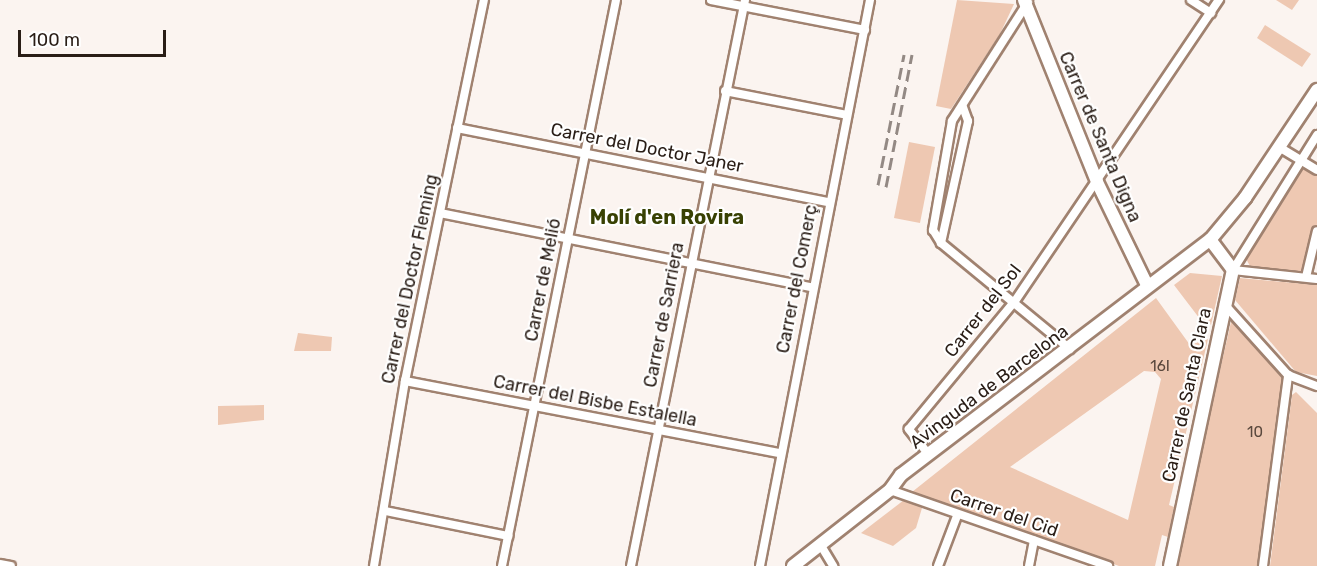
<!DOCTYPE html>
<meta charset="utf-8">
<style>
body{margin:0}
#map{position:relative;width:1317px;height:566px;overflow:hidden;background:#fbf4f0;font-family:Rubik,sans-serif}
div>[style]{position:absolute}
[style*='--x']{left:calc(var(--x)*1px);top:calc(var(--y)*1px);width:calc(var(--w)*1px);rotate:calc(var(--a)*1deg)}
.building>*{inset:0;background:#eec8b2}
.roads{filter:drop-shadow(2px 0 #a08270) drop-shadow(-2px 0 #a08270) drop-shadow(0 2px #a08270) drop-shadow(0 -2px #a08270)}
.street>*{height:8px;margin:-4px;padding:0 4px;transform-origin:4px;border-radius:4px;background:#fff}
.secondary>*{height:12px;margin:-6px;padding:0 6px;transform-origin:6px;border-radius:6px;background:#fff}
.rail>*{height:3px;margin-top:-1.5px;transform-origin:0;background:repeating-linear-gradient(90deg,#938984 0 12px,transparent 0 18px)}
span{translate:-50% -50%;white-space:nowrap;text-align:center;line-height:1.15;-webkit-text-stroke:4.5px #fff;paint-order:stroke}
.number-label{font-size:15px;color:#5a483d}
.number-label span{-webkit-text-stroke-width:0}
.street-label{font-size:18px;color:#291d16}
.neighbourhood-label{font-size:20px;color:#384103;font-weight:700}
.scale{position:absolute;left:18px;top:30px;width:148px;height:27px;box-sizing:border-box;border:3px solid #291d16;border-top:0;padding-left:8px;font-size:18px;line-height:21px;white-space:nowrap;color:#291d16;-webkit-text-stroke:4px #fff;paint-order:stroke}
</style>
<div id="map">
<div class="building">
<i style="clip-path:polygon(957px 0,1014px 4px,1000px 34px,951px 109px,936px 106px)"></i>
<i style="clip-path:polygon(1276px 0,1299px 0,1292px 10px)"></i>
<i style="clip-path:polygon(1265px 25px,1311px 54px,1302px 67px,1257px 38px)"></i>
<i style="clip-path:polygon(909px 142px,935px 147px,920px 223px,894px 218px)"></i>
<i style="clip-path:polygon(1303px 164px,1317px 173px,1317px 224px,1305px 272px,1250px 266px,1245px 257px)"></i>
<i style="clip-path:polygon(1190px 273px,1222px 276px,1211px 325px,1207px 320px,1203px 323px,1174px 285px)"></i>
<i style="clip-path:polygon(1240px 278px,1317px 285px,1317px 376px,1296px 372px,1235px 300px)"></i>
<i style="clip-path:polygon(evenodd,1156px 298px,1190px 345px,1208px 339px,1169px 505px,1174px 507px,1168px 537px,1162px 535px,1155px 566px,1119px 566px,912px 492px,1156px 298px,1144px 371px,1155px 372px,1161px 379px,1128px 520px,1010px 467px,1144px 371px)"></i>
<i style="clip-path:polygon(1231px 322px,1235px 322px,1282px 378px,1258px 566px,1175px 566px)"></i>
<i style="clip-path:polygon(298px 333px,332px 337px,331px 351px,294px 351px)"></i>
<i style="clip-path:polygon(1296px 392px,1317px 413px,1317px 566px,1270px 566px,1292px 395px)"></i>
<i style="clip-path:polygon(264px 405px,264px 420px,218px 425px,218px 406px)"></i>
<i style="clip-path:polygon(904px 500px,922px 508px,916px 528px,893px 546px,861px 533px)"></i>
</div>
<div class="roads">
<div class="street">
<i style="--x:711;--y:0;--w:157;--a:11"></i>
<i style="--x:1191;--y:0;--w:24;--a:33"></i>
<i style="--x:1028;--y:2;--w:141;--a:122.6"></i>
<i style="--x:952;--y:121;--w:111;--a:99.9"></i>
<i style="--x:933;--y:230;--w:15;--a:58"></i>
<i style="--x:941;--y:243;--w:167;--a:39.4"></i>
<i style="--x:725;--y:91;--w:124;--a:11.1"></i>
<i style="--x:457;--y:128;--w:379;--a:11.3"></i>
<i style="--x:1317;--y:135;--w:159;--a:121.9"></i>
<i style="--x:1233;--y:270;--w:84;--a:6.1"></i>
<i style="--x:1279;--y:147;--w:44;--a:31.2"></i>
<i style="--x:440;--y:213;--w:378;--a:11.3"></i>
<i style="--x:941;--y:243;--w:125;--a:-77.5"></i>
<i style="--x:968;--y:121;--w:15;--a:-110"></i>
<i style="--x:1306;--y:277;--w:47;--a:-76.6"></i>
<i style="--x:1224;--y:304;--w:96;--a:48"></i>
<i style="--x:1288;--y:375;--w:31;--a:21"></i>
<i style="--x:405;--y:381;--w:382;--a:10.9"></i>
<i style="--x:929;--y:455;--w:33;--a:-128"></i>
<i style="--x:909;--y:429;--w:166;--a:-50.4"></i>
<i style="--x:1015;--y:301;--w:364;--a:-55.9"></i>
<i style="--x:890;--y:490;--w:231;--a:19.2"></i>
<i style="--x:385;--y:511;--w:126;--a:11.5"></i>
<i style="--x:820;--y:544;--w:26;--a:59"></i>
<i style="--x:0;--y:564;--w:11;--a:10"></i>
<i style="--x:374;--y:566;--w:188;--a:-80.5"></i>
<i style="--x:405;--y:381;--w:389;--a:-78.3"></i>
<i style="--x:502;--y:566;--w:577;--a:-78.61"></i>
<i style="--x:631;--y:566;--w:577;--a:-78.61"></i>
<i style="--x:760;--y:566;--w:577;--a:-79"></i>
<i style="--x:938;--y:566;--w:53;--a:-69.2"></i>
<i style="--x:1029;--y:566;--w:26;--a:-79"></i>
<i style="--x:1263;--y:566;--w:193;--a:-82.5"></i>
</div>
<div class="secondary">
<i style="--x:1024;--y:0;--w:196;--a:68.1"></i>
<i style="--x:1097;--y:182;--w:114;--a:64.1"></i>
<i style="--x:793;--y:566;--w:123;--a:-38.1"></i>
<i style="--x:890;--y:490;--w:19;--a:-54"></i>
<i style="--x:901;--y:475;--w:388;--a:-37.3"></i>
<i style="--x:1210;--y:240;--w:55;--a:-50.2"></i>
<i style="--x:1245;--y:198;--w:130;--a:-56.3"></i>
<i style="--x:1170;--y:566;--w:303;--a:-78"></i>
<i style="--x:1233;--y:270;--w:38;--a:-127"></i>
</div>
</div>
<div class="rail">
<i style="--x:878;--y:185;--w:133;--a:-78.7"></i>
<i style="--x:886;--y:187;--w:135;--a:-78.9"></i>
</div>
<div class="number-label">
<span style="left:1160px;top:367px">16I</span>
<span style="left:1255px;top:433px">10</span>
</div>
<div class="street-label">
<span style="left:1100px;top:137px;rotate:67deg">Carrer de Santa Digna</span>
<span style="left:647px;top:148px;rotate:11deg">Carrer del Doctor Janer</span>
<span style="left:410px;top:279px;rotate:-78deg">Carrer del Doctor Fleming</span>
<span style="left:797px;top:279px;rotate:-79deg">Carrer del Comerç</span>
<span style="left:543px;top:280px;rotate:-79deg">Carrer de Melió</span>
<span style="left:983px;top:311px;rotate:-52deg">Carrer del Sol</span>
<span style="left:664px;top:315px;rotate:-79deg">Carrer de Sarriera</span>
<span style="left:989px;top:387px;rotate:-37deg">Avinguda de Barcelona</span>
<span style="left:1187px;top:395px;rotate:-78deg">Carrer de Santa Clara</span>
<span style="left:595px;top:401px;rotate:11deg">Carrer del Bisbe Estalella</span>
<span style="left:1004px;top:513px;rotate:19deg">Carrer del Cid</span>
</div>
<div class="neighbourhood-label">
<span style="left:667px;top:217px">Molí d'en Rovira</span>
</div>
<div class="scale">100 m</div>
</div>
